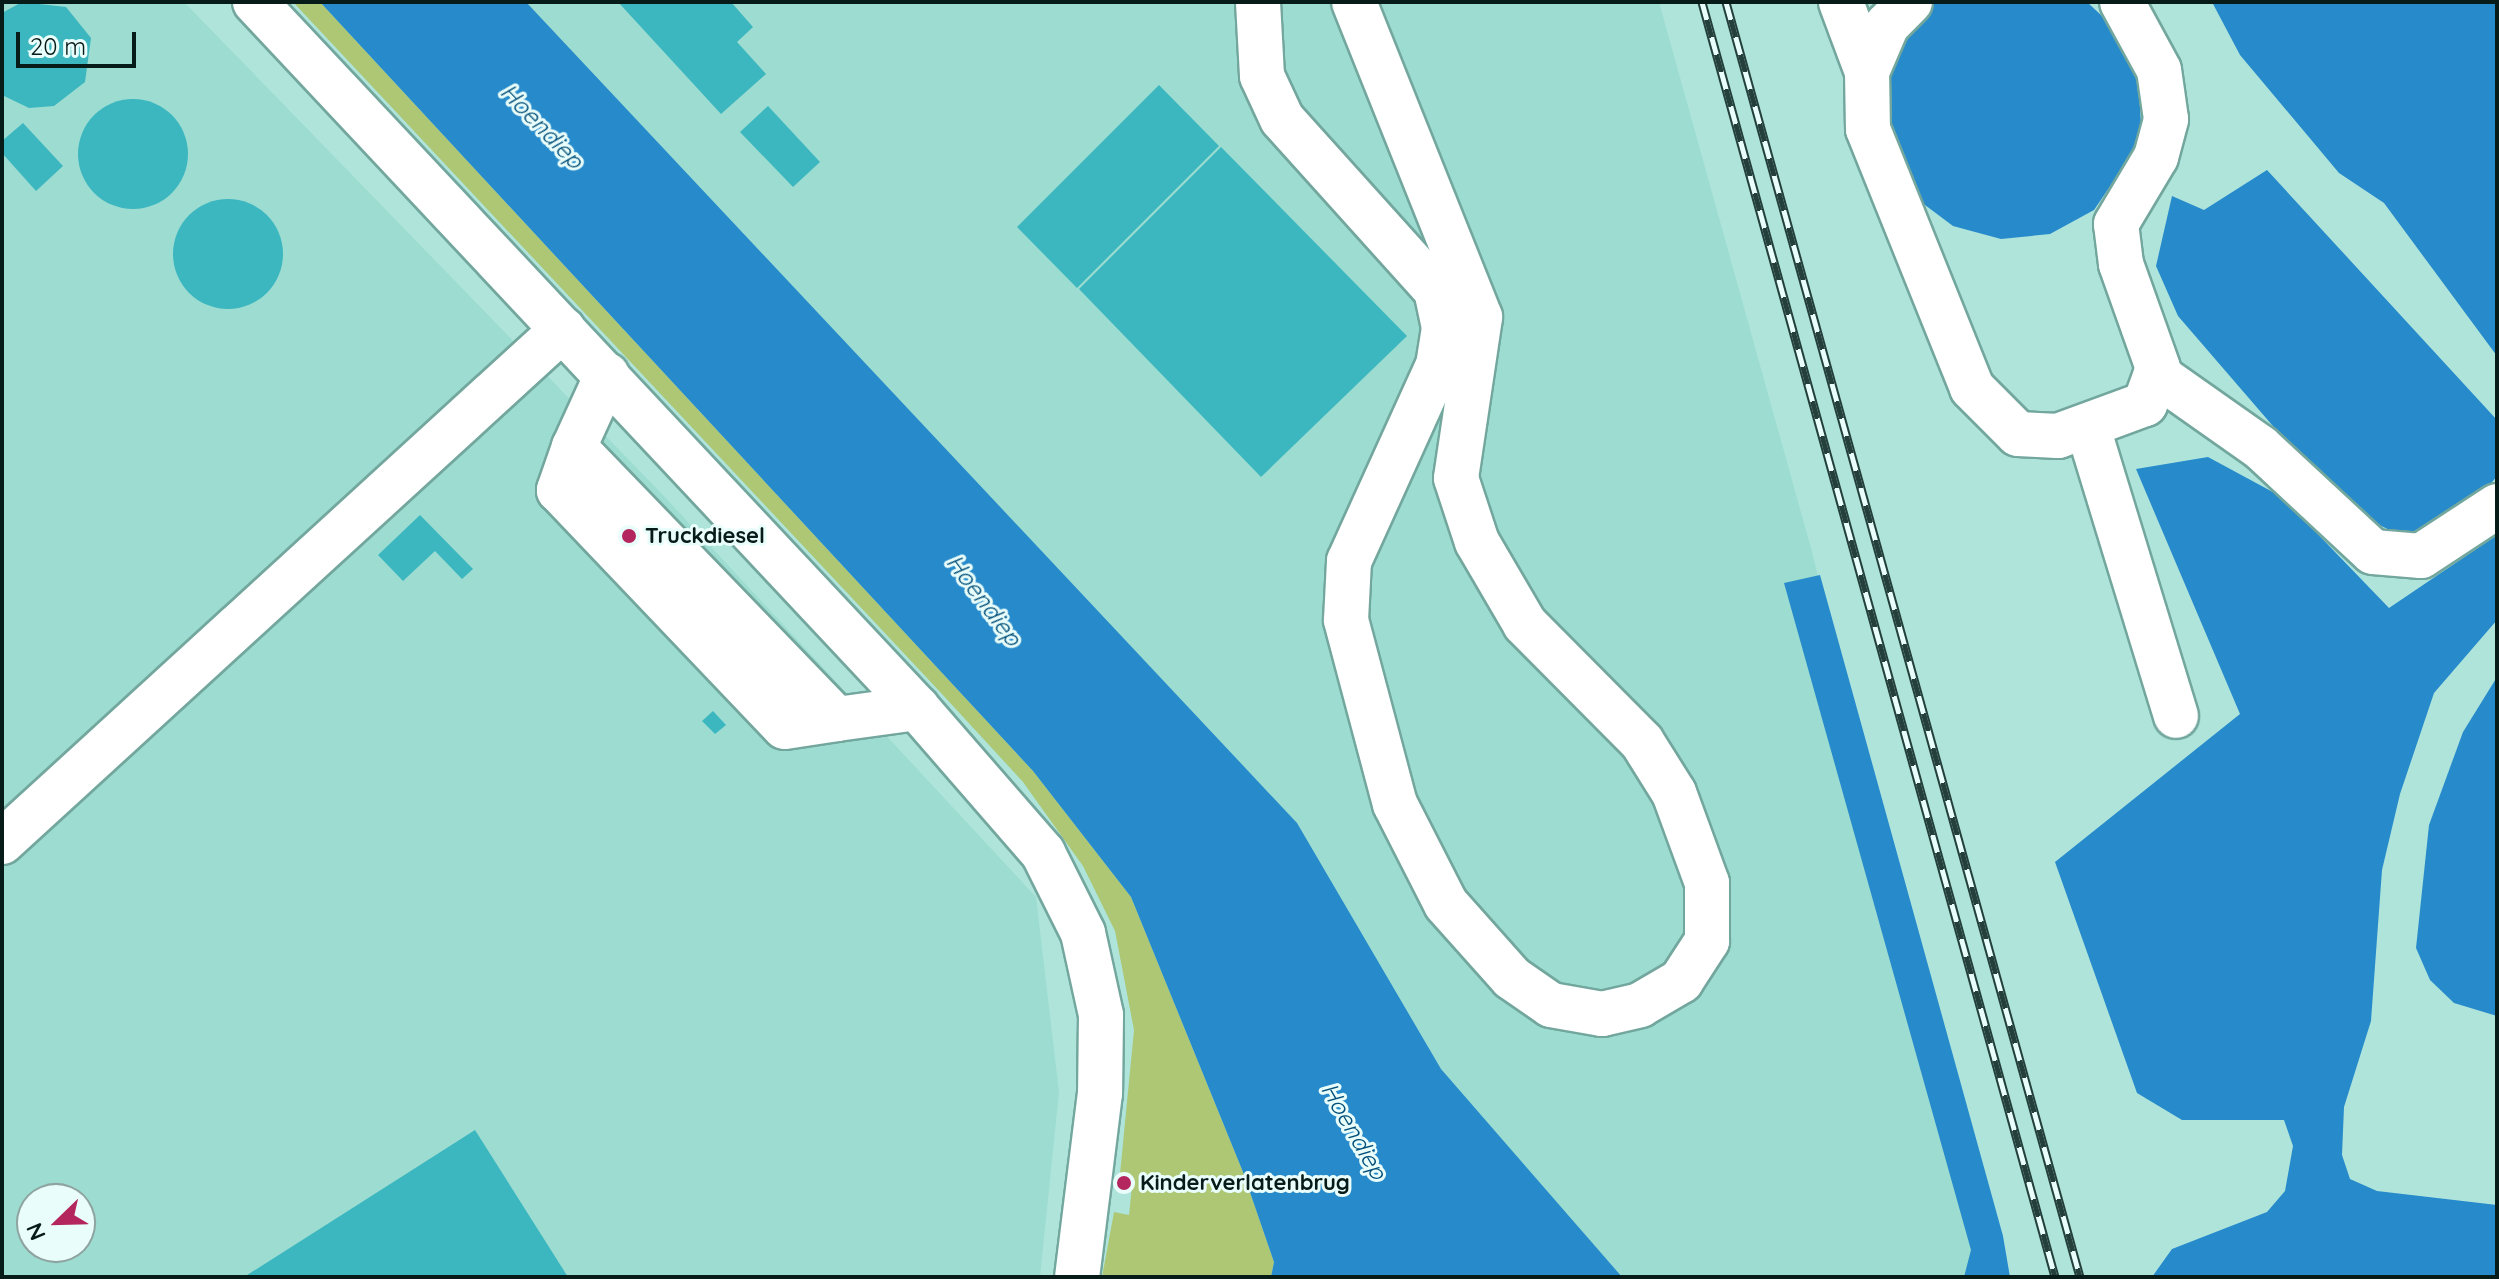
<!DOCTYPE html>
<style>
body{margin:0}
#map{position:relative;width:2499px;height:1279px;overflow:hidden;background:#afe4db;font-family:Quicksand,sans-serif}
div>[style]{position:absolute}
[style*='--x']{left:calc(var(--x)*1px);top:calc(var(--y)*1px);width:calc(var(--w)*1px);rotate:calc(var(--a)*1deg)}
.built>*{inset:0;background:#9cdcd1}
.green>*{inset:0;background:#aec775}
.water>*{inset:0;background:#268acb}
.building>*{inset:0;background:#3cb7c0}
.round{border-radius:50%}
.roads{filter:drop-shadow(2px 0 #73a79e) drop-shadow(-2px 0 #73a79e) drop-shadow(0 2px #73a79e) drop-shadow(0 -2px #73a79e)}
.minor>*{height:44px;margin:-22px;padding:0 22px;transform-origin:22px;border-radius:22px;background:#fff}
.major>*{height:44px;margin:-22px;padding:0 22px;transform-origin:22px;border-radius:22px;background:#fff}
.rail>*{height:9px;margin-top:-4.5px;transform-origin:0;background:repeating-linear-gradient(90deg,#e9fefa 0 18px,#25403c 0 36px);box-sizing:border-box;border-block:2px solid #25403c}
.dots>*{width:22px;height:22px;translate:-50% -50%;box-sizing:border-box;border:4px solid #e9fefa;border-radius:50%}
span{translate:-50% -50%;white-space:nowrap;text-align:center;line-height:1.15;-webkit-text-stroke:6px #e9fefa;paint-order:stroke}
.poi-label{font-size:22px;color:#071c19;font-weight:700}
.left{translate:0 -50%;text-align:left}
.water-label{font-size:24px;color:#024e7a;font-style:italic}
.frame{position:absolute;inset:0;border:4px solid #071c19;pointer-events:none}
.north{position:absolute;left:16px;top:1183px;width:80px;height:80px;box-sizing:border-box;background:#e9fefa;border:2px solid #8fa4a0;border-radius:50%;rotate:247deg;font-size:22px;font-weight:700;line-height:32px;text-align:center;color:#071c19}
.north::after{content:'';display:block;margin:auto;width:28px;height:36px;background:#b4275e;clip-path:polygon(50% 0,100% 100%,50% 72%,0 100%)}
.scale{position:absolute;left:16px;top:32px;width:120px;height:36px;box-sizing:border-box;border:4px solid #071c19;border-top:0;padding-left:10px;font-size:24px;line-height:28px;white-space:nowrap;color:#071c19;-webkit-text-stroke:6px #e9fefa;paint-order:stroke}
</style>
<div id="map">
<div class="built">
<i style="clip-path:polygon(evenodd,2px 2px,184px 2px,661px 493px,1036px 897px,1059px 1092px,1040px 1277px,2px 1277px,2px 2px,32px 1199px,80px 1199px,80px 1247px,32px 1247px,32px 1199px)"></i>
<i style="clip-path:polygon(518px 2px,1659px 2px,1812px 552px,1991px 1277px,1604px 1277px)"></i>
</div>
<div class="green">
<i style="clip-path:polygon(293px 2px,320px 2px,1033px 771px,1131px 897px,1243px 1172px,1274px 1262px,1271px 1277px,1102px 1277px,1114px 1212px,1129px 1215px,1133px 1176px,1120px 1174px,1134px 1030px,1115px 931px,1083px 866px,1023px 782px,942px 694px)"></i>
</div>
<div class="water">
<i style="clip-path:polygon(320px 2px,526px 2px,1297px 823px,1441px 1069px,1622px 1277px,1271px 1277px,1274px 1262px,1243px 1172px,1131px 897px,1033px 771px)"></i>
<i style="clip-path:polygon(1935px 2px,2087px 2px,2116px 29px,2138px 74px,2141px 124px,2136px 148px,2094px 210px,2050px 234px,2001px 239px,1953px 226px,1913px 196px,1888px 153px,1888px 64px)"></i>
<i style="clip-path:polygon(2212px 2px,2497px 2px,2497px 356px,2384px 203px,2339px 173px,2240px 55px)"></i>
<i style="clip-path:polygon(2267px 170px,2497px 420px,2497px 476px,2484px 492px,2419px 531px,2397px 534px,2341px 505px,2178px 316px,2156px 266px,2172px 196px,2204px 210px)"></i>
<i style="clip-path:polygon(2208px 457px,2282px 497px,2389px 608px,2497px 535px,2497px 620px,2434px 693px,2400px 794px,2382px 870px,2371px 1021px,2344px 1107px,2342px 1155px,2350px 1179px,2377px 1191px,2497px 1205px,2497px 1277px,2152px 1277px,2172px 1249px,2267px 1212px,2285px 1191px,2293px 1146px,2284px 1120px,2182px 1120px,2137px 1093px,2055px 862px,2240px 714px,2136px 469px)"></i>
<i style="clip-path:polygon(1820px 575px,2003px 1236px,2010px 1277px,1964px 1277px,1971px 1250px,1784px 583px)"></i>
<i style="clip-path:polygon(2497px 677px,2497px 1016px,2454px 1003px,2430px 980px,2416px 948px,2429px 825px,2463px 732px)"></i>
</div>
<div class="building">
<i style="clip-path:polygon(22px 2px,66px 7px,91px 38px,85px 82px,54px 106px,29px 108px,2px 95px,2px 13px)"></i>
<i style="clip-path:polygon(618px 2px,731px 2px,753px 27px,737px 42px,766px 74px,721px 114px)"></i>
<i style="clip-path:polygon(1159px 85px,1219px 146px,1077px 288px,1017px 227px)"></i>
<i class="round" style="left:78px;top:99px;width:110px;height:110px"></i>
<i style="clip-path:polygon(768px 106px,820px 162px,793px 187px,740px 132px)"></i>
<i style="clip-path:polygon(23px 123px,63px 166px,36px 191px,2px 153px,2px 141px)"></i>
<i style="clip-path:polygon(1221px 147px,1407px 336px,1261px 477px,1079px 289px)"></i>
<i class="round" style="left:173px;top:199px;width:110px;height:110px"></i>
<i style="clip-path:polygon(420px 515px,473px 569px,462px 579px,435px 551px,403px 581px,378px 555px)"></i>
<i style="clip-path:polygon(713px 711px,726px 725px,715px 734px,702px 721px)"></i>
<i style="clip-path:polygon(475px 1130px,568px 1277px,244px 1277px)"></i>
</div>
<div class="roads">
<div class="minor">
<i style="--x:1258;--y:2;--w:74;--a:86.9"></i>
<i style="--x:1262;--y:76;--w:47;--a:65.1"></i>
<i style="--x:1282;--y:119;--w:230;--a:48"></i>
<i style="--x:1436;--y:290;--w:39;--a:78"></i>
<i style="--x:1444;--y:328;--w:37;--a:99"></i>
<i style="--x:1438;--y:365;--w:215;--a:114.4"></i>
<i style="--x:1349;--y:561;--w:59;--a:92.9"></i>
<i style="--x:1346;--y:620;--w:190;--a:75.1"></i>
<i style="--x:1395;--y:804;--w:112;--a:63"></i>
<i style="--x:1446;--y:904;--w:99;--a:48.3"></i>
<i style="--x:1512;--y:978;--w:47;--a:34.7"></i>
<i style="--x:1551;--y:1005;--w:52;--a:10"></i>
<i style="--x:1602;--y:1014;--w:39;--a:-13"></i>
<i style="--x:1640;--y:1005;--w:48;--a:-30.3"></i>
<i style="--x:1681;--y:981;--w:48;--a:-57"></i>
<i style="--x:1707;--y:941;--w:58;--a:-90"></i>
<i style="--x:1707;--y:883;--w:96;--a:-110.1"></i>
<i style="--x:1674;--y:793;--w:60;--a:-122.1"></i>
<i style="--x:1642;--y:742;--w:166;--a:-134.8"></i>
<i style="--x:1525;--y:624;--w:95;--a:-120.3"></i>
<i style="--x:1477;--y:542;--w:67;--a:-108.2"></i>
<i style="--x:1456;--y:478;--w:163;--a:-81.5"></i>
<i style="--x:1480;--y:317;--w:339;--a:-111.8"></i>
<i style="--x:1841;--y:2;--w:75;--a:69.6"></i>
<i style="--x:1910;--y:2;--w:33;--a:135"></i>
<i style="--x:1887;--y:25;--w:51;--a:113.1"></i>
<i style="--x:1867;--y:72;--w:57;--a:89"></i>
<i style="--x:1868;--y:129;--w:279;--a:68.1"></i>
<i style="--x:1972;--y:388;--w:65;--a:45"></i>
<i style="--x:2018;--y:434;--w:40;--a:2.9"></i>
<i style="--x:2058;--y:436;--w:93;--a:-20.2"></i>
<i style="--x:2145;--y:404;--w:38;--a:-70"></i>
<i style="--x:2158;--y:368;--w:110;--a:-109.6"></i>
<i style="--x:2121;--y:264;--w:40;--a:-97.1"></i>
<i style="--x:2116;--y:224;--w:78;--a:-59.2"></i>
<i style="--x:2156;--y:157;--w:39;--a:-75"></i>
<i style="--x:2166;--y:119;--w:49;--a:-98.1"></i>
<i style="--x:2159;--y:70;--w:77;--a:-118.6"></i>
<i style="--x:2156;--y:374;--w:127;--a:35.1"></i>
<i style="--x:2260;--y:447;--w:154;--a:42.9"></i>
<i style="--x:2373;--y:552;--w:48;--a:4.8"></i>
<i style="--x:2421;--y:556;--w:91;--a:-33.3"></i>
<i style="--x:607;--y:375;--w:79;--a:114.6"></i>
<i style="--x:574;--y:447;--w:378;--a:46"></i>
<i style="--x:837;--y:719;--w:81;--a:-7.8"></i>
<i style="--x:2088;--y:428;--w:301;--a:73"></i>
<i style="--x:574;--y:447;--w:46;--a:109.2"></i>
<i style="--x:559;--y:490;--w:327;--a:46.4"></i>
<i style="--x:785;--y:727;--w:53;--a:-8.7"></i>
<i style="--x:2;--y:842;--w:760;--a:-42.44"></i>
</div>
<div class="major">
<i style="--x:255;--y:2;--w:968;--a:46.84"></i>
<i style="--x:917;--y:708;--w:192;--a:49"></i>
<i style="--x:1043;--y:853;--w:89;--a:63.4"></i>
<i style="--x:1083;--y:933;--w:84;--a:77.6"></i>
<i style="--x:1101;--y:1015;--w:78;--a:90.7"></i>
<i style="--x:1100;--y:1093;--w:185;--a:97.1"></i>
</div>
</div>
<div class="rail">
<i style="--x:1702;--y:2;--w:1323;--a:74.52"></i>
<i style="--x:1726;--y:2;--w:1323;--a:74.48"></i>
</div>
<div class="dots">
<i style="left:629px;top:536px;background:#b4275e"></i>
<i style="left:1124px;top:1183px;background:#b4275e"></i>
</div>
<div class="poi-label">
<span class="left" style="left:645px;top:536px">Truckdiesel</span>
<span class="left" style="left:1140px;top:1183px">Kinderverlatenbrug</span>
</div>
<div class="water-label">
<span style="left:542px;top:126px;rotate:46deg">Hoendiep</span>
<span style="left:984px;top:600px;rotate:53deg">Hoendiep</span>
<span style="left:1354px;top:1131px;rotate:60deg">Hoendiep</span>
</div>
<div class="frame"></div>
<div class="north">N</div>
<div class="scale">20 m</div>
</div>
